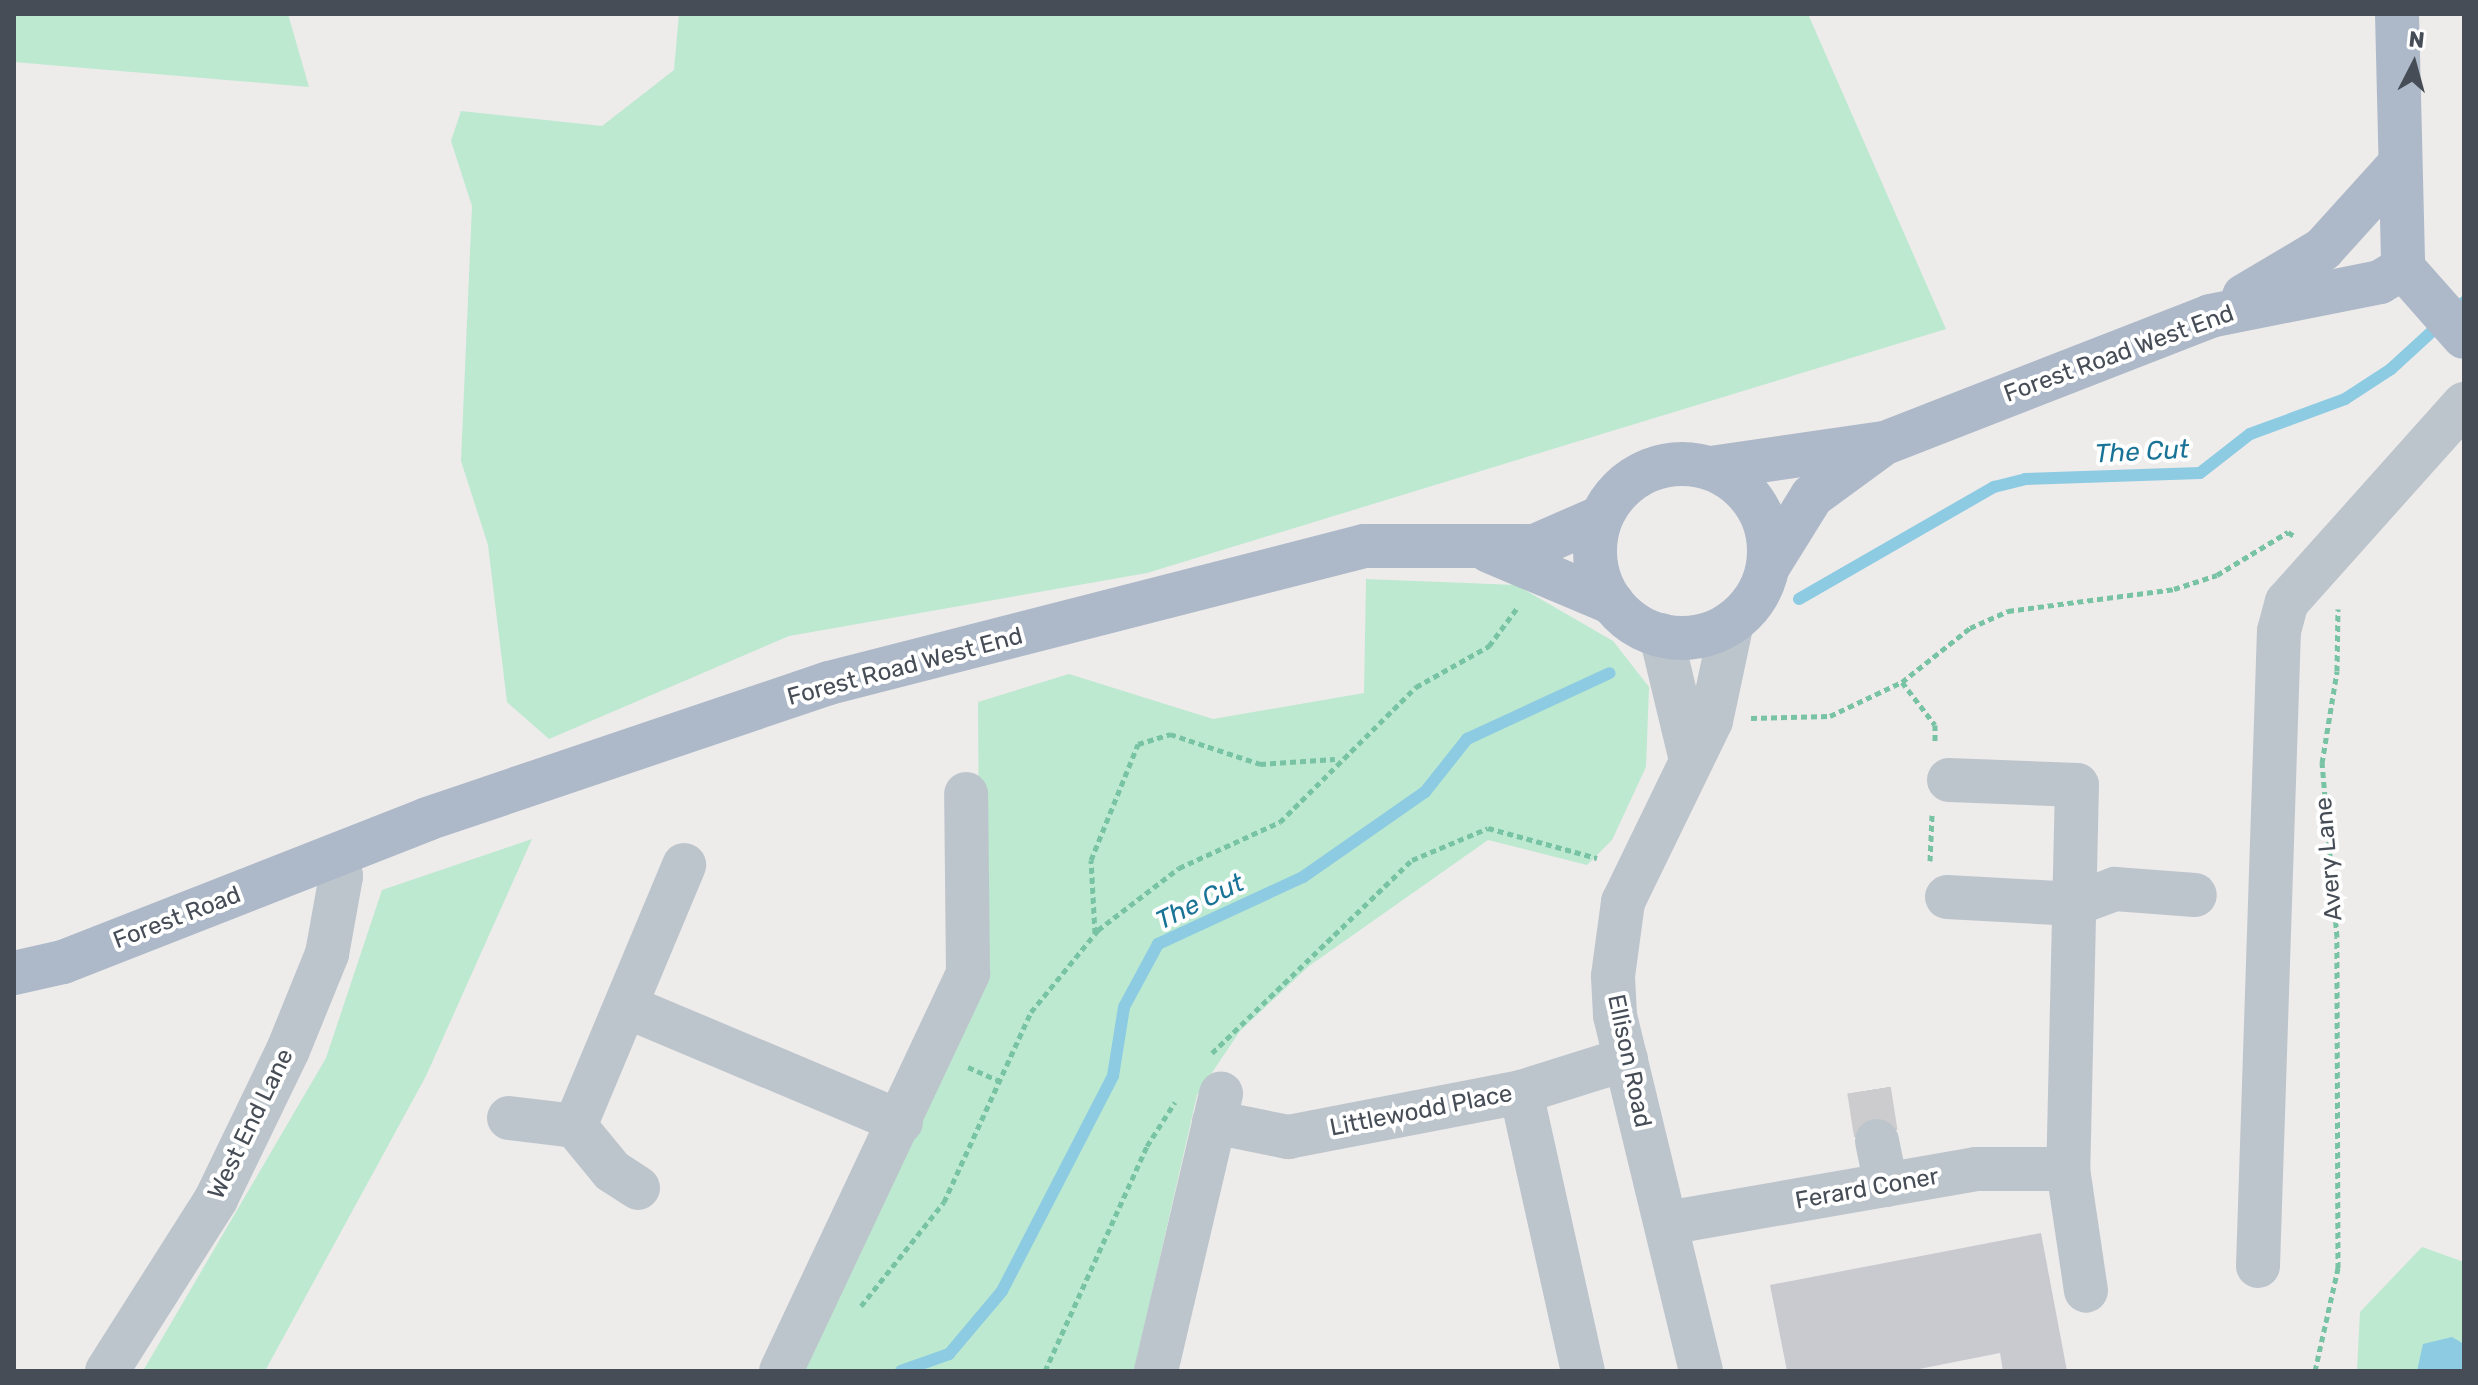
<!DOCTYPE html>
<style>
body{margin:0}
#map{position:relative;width:2478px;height:1385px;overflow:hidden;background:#eeebeb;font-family:Rubik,sans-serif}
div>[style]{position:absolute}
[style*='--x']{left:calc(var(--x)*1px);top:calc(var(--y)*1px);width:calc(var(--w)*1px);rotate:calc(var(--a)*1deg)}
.green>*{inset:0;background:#bce9d0}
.water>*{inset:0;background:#8dcbe2}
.stream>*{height:12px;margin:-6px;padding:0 6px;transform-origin:6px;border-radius:6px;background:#8dcbe2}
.building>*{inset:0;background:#c9cad0}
.minor-tunnel>*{height:44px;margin-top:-22px;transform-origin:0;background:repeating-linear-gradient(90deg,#cccbcd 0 44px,transparent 0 66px)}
.path>*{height:5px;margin-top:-2.5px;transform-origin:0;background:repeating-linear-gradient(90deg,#78c3a3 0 6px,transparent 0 10px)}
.minor>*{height:44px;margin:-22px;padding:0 22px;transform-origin:22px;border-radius:22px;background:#bdc5cc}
.major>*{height:44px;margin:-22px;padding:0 22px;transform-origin:22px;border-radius:22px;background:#adb9c8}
.major>.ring{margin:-22px;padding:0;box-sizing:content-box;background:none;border:44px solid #adb9c8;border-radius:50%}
span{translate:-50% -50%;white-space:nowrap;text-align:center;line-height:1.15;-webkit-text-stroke:8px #fff;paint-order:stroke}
.street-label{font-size:24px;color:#464d56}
.water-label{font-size:26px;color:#197396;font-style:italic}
.frame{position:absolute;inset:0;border:16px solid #464d56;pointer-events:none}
.north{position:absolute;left:2374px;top:24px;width:80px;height:80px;-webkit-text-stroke:6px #fff;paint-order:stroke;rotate:6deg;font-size:22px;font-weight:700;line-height:32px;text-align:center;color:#464d56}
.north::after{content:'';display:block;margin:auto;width:28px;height:36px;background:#464d56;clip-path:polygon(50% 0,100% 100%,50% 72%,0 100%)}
</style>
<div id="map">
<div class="green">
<i style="clip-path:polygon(14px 14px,288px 14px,309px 87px,14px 62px)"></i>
<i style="clip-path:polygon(679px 14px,1808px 14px,1946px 329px,1147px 573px,789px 636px,549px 739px,507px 702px,488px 545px,461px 461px,472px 206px,451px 141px,461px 111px,602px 126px,674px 70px)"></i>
<i style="clip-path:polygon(1366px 579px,1516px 585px,1613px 641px,1649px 687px,1646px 767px,1612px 840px,1587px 865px,1488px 840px,1309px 966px,1240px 1031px,1197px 1095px,1134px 1371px,803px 1371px,980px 986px,978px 702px,1069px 674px,1213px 719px,1364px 693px)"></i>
<i style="clip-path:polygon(532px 839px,426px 1076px,265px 1371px,143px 1371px,326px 1058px,382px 890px)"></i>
<i style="clip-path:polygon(2422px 1247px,2464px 1262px,2464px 1371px,2357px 1371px,2360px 1312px)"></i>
</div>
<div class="water">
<i style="clip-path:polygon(2452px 1337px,2464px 1344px,2464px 1371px,2417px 1371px,2423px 1344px)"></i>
</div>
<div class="stream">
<i style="--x:1799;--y:599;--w:225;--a:-29.9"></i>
<i style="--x:1994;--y:487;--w:32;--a:-14"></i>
<i style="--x:2025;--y:479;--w:175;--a:-2"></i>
<i style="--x:2200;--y:473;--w:63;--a:-38"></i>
<i style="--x:2250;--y:434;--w:101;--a:-20.2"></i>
<i style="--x:2345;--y:399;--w:55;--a:-33.1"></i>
<i style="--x:2391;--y:369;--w:99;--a:-42.5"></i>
<i style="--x:901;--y:1371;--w:51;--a:-19.5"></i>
<i style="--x:949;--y:1354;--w:82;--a:-49.9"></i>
<i style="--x:1002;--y:1291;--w:242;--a:-62.7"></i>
<i style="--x:1113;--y:1076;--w:70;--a:-80.9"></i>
<i style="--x:1124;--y:1007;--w:72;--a:-61.6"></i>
<i style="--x:1158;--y:944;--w:160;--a:-24.8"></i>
<i style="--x:1303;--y:877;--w:149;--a:-34.9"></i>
<i style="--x:1425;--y:792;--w:68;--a:-51.6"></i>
<i style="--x:1467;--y:739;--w:157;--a:-24.8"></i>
</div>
<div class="building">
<i style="clip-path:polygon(2041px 1233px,2067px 1371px,2003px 1371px,2000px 1353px,1909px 1371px,1787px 1371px,1770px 1285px)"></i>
</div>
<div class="minor-tunnel">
<i style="--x:1869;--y:1090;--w:52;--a:81.1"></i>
</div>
<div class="path">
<i style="--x:1902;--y:682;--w:54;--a:52.5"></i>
<i style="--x:1935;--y:725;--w:16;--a:90"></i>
<i style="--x:1751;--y:718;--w:79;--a:-1.5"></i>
<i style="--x:1830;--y:716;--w:80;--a:-25.3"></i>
<i style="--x:1902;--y:682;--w:87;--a:-38.5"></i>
<i style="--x:1970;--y:628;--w:42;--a:-24.1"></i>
<i style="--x:2008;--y:611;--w:167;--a:-7.5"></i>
<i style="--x:2174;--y:589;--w:45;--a:-18"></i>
<i style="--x:2217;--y:575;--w:83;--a:-31.2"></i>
<i style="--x:2288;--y:532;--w:7;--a:34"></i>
<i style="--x:1930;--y:861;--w:46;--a:-87.5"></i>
<i style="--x:1095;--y:933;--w:73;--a:-93.1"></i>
<i style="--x:1091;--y:860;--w:125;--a:-67.9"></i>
<i style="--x:1138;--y:744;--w:34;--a:-17"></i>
<i style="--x:1170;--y:734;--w:95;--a:18.4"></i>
<i style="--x:1260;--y:764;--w:75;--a:-3.8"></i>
<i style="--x:1212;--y:1053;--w:278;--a:-44"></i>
<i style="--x:1412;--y:860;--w:82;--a:-22.8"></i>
<i style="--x:1488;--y:828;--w:113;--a:15.4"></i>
<i style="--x:968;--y:1067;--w:32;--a:24"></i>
<i style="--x:861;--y:1306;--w:133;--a:-51.4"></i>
<i style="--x:944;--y:1202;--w:209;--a:-65.4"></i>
<i style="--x:1031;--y:1012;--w:106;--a:-50.7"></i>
<i style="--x:1098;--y:930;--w:102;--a:-37.4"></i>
<i style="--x:1179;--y:868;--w:111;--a:-24.5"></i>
<i style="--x:1280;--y:822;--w:192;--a:-44.8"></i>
<i style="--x:1416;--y:687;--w:84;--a:-29.3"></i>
<i style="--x:1489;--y:646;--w:47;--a:-53.6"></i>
<i style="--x:1045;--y:1371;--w:247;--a:-65.6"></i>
<i style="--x:1147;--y:1146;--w:52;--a:-57.5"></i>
<i style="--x:2315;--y:1371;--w:106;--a:-77.4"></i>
<i style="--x:2338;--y:1268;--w:331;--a:-90.2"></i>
<i style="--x:2337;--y:937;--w:175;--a:-94.9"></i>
<i style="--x:2322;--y:763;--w:93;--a:-80.7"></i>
<i style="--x:2337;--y:671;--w:62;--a:-89.1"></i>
</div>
<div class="minor">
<i style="--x:1661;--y:635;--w:129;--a:76.5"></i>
<i style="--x:1949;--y:780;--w:128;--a:2.2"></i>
<i style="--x:2077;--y:785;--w:384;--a:91.3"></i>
<i style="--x:2068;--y:1169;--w:123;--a:81.6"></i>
<i style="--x:1947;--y:897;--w:128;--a:3.1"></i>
<i style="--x:2075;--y:904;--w:43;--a:-20.6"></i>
<i style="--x:2115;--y:889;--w:80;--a:4.3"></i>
<i style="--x:630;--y:1008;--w:294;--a:22.8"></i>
<i style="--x:1521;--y:1092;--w:286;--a:77.5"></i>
<i style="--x:509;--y:1118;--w:66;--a:6.9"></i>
<i style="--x:575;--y:1126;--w:58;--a:50.6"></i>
<i style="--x:612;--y:1171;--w:31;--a:33"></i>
<i style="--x:1214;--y:1122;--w:76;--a:11.5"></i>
<i style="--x:1288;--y:1137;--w:237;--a:-10.9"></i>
<i style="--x:1521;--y:1092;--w:110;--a:-17.4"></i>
<i style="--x:575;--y:1126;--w:283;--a:-67.3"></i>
<i style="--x:1877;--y:1141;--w:45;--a:78.4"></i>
<i style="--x:1667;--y:1223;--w:314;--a:-9.9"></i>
<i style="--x:1976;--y:1169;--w:92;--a:0"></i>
<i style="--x:2258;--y:1266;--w:635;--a:-88.11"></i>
<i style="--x:2279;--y:631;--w:30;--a:-75"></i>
<i style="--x:2287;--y:602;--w:266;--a:-48.2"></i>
<i style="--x:107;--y:1371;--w:204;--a:-57.6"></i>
<i style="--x:216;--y:1199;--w:165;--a:-64.2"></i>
<i style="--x:288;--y:1050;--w:104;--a:-67.9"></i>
<i style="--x:327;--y:954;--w:79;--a:-79.8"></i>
<i style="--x:341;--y:876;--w:21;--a:-101"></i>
<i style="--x:781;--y:1371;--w:440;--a:-64.8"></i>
<i style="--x:968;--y:973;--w:179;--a:-90.6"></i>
<i style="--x:1156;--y:1371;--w:285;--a:-76.8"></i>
<i style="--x:1701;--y:1371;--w:366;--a:-103.6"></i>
<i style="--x:1615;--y:1015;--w:39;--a:-93"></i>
<i style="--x:1613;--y:976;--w:75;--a:-82.3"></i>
<i style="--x:1623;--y:902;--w:201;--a:-64.1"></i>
<i style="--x:1711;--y:721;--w:101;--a:-78"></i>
</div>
<div class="major">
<i style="--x:2397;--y:14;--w:254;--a:88.6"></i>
<i style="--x:2403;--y:268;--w:92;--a:48.5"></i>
<i style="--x:2244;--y:296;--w:92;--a:-30.7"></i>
<i style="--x:2323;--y:249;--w:113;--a:-47.9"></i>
<i class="ring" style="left:1595px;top:464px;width:130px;height:130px"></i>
<i style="--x:1711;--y:468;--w:176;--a:-8.2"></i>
<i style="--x:1885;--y:443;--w:349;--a:-21.3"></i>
<i style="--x:2210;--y:316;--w:173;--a:-11.3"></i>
<i style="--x:2380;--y:282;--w:27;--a:-31"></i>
<i style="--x:1489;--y:551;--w:134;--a:22.8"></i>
<i style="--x:1769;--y:565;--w:81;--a:-58.1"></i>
<i style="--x:1812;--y:496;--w:83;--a:-36.2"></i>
<i style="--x:14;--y:973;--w:50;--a:-12.7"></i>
<i style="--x:63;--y:962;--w:391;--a:-21.4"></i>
<i style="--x:427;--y:819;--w:424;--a:-18.7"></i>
<i style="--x:829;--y:683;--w:552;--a:-14.36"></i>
<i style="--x:1364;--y:546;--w:171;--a:0"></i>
<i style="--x:1535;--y:546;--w:72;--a:-23.7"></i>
</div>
<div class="street-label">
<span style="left:2119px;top:354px;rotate:-20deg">Forest Road West End</span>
<span style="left:905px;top:667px;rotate:-15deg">Forest Road West End</span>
<span style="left:2329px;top:859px;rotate:-95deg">Avery Lane</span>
<span style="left:177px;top:918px;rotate:-21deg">Forest Road</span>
<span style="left:1629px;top:1061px;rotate:78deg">Ellison Road</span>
<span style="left:1421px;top:1111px;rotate:-11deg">Littlewodd Place</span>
<span style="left:251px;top:1124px;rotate:-64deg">West End Lane</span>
<span style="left:1867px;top:1189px;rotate:-10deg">Ferard Coner</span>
</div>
<div class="water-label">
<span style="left:2142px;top:452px;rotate:-3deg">The Cut</span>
<span style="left:1200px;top:902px;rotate:-26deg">The Cut</span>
</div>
<div class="frame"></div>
<div class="north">N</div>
</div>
